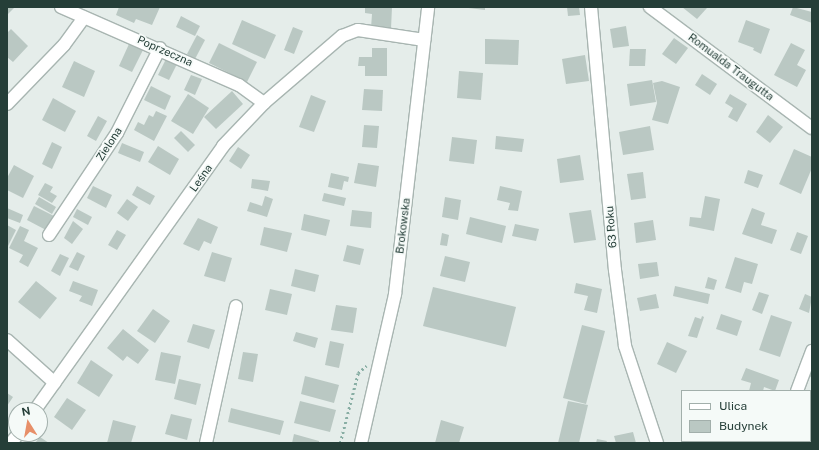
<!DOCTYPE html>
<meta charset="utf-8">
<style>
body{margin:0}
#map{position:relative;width:819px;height:450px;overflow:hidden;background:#e5edea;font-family:"Public Sans",sans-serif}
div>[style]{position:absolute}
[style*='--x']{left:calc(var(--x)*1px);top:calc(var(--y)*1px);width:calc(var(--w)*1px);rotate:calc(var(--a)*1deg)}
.building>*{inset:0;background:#bac8c3}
.path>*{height:2.5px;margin-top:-1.25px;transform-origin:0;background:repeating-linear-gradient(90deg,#88aea4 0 2px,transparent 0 5px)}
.roads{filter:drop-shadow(1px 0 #a8b5b1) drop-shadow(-1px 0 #a8b5b1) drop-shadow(0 1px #a8b5b1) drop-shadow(0 -1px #a8b5b1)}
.street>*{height:12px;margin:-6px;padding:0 6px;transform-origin:6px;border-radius:6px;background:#fff}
.secondary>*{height:12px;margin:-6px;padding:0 6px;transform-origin:6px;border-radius:6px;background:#fff}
span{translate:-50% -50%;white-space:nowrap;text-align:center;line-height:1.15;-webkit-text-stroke:3.5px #f5faf8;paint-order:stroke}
.street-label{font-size:11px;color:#253e38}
.frame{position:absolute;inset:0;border:8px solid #253e38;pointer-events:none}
.legend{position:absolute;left:681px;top:390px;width:130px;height:52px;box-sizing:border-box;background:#f5faf8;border:1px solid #a2afab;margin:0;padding:5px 7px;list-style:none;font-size:12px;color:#253e38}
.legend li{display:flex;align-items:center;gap:8px;height:20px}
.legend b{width:20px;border:1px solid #a2afab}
.north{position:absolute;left:8px;top:402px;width:40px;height:40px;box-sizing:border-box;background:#f5faf8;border:1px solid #a2afab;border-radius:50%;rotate:349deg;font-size:11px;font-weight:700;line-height:16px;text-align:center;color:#253e38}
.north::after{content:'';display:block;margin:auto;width:14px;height:18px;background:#e78f69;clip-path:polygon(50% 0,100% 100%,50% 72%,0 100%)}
</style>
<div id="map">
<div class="building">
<i style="clip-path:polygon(7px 7px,15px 7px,7px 15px)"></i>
<i style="clip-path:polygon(119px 7px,160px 7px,152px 25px,136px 19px,134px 23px,116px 15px)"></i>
<i style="clip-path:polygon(365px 7px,392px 7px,391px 29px,371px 28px,372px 14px,365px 13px)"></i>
<i style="clip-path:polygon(460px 7px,485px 7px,485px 10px)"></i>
<i style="clip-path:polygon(567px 7px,579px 7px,580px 15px,568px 16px)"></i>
<i style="clip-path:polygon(682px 7px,706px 7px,707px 8px,697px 19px)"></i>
<i style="clip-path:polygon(793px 7px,812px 12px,812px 23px,790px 15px)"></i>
<i style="clip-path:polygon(181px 16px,200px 26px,195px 36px,176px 27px)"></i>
<i style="clip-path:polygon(242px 20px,276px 35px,265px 59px,232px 44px)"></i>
<i style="clip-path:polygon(746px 20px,770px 29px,761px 54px,753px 50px,754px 48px,738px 42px)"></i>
<i style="clip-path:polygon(626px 26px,629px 46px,613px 48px,610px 29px)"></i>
<i style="clip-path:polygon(293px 27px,303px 31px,294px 54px,284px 50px)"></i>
<i style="clip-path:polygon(11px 29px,28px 46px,13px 62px,7px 57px,7px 33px)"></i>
<i style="clip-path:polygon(197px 35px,205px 40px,195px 59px,187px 54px)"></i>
<i style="clip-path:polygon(674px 38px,688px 48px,676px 64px,662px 54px)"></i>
<i style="clip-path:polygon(485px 39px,519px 40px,518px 65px,485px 64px)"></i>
<i style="clip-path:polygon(219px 43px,257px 62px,247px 82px,209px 63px)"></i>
<i style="clip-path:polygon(791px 43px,805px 50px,797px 65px,806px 70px,797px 87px,774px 75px)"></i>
<i style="clip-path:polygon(129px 44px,143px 50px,132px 72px,119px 66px)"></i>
<i style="clip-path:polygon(372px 48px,387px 48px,387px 76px,365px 76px,365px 66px,358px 66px,359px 57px,372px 57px)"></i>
<i style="clip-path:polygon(630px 49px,646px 49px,645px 66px,629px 66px)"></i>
<i style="clip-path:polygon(585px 55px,589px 81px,566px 84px,562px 59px)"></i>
<i style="clip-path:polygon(166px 59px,177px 64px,169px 80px,158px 75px)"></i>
<i style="clip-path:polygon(74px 61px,95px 71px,84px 97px,62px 87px)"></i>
<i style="clip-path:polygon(459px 71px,483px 73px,481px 100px,457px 98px)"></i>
<i style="clip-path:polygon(702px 74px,717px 84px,710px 95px,695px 85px)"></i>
<i style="clip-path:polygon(191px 75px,202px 79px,195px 95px,184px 90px)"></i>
<i style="clip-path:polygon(652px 80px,656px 102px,630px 106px,627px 84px)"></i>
<i style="clip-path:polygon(662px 81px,680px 87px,668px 124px,652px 120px,657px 103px,653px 83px)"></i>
<i style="clip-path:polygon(151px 86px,171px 96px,165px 110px,144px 100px)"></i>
<i style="clip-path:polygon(364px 89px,383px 90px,382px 111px,362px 110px)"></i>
<i style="clip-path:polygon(232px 91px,243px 104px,216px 129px,204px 117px)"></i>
<i style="clip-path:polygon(188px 94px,209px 108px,193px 134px,171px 121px)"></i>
<i style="clip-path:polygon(730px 94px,747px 104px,737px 122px,728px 117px,733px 108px,725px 103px)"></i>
<i style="clip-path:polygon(311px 95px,326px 101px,314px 132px,299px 127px)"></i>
<i style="clip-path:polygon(53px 98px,76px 111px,65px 132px,42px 120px)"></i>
<i style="clip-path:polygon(156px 111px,167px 116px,154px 141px,134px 130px,138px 122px,144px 125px,149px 115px,153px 117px)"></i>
<i style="clip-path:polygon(768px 115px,783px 127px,770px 143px,756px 132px)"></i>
<i style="clip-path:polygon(98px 116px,107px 121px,96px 141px,87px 136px)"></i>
<i style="clip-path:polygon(364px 125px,379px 126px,377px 148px,362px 147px)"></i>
<i style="clip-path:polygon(650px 126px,654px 150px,623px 155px,619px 132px)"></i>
<i style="clip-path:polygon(181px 131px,195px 145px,188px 152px,174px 138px)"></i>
<i style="clip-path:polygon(496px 136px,524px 139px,522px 152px,495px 149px)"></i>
<i style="clip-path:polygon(452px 137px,477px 140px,474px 164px,449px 161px)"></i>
<i style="clip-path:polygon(52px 142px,62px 147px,52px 169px,42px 164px)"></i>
<i style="clip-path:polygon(122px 143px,144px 152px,140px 162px,118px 153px)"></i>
<i style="clip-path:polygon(158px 146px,179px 159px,170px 175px,148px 162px)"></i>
<i style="clip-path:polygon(238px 147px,250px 155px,241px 169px,229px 161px)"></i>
<i style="clip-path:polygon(794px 149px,812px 157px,812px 168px,801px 194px,779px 184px)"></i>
<i style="clip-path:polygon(580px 155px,584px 180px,560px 183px,557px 159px)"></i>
<i style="clip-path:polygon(358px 163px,379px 166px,376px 187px,354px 183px)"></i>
<i style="clip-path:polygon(14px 165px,34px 176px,23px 198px,7px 190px,7px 178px)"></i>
<i style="clip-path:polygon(748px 170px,763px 175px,758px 188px,744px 183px)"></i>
<i style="clip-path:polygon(643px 172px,646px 198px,631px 200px,627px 174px)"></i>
<i style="clip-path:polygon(331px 173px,349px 177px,348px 182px,344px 181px,342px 190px,328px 187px)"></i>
<i style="clip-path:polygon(252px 179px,270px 181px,268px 191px,251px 188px)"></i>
<i style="clip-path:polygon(45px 183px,53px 187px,50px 192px,57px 196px,52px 203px,38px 195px)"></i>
<i style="clip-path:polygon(93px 186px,112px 195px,106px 208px,87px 198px)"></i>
<i style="clip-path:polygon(137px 186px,155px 196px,150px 205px,132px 195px)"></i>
<i style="clip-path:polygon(500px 186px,522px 191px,518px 211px,508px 210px,510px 203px,497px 200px)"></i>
<i style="clip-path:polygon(324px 193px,346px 198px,344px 206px,322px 201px)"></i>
<i style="clip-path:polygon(265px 196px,273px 199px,267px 217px,247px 211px,250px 202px,262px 206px)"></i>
<i style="clip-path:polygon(705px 196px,720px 199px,714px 231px,689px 226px,690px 217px,701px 218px)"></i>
<i style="clip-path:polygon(39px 197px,56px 207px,52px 214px,35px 204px)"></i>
<i style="clip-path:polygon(445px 197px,461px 200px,458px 220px,442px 217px)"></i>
<i style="clip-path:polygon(127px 199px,138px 207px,128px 221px,117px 213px)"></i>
<i style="clip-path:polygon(34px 206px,54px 216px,46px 230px,27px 220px)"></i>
<i style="clip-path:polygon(7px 208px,23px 215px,20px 223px,7px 218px)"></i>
<i style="clip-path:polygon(752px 208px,765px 213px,761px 225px,777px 230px,772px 244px,742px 234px)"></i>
<i style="clip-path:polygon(77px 209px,92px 217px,88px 225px,73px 217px)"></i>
<i style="clip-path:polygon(352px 210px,372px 212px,371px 228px,350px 226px)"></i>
<i style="clip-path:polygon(591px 210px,596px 240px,574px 243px,569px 213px)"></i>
<i style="clip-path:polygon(304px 214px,330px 220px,326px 236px,301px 230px)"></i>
<i style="clip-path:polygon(470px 217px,506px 226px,502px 243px,466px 234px)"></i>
<i style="clip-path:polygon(198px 218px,218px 227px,211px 244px,204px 241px,199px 251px,183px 244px)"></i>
<i style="clip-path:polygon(653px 220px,656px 240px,636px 243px,634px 223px)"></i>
<i style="clip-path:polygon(73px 221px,83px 229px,72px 244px,64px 238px)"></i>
<i style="clip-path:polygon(515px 224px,539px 229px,536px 241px,512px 236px)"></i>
<i style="clip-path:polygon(7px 225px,16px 230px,7px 248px)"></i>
<i style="clip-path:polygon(20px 226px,29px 230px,24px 241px,38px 248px,28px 267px,19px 262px,23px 255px,9px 248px)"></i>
<i style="clip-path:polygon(264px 227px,292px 233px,287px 252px,260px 245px)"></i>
<i style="clip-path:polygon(117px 230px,126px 235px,117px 250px,108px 245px)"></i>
<i style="clip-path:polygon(797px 232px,808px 236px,801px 254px,790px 250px)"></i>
<i style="clip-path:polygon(442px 233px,449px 235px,447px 246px,440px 245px)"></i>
<i style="clip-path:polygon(347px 245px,364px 249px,360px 265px,343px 261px)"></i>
<i style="clip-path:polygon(77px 252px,85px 256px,78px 271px,69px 267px)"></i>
<i style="clip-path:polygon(212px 252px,232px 258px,225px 282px,204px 276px)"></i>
<i style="clip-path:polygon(60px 254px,69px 258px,60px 276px,51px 271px)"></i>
<i style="clip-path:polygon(445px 256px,470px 262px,465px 282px,440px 276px)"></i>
<i style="clip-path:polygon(735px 257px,758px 264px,752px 284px,744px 282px,741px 293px,725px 288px)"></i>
<i style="clip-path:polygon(657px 262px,659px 276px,640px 279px,638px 264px)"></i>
<i style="clip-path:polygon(295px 269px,319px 275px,315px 292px,291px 286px)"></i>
<i style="clip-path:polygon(708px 277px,717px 280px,714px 290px,705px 288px)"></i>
<i style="clip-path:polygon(36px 281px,57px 298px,40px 319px,18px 302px)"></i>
<i style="clip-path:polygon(73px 281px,98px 290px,92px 306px,79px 301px,82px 296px,69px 291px)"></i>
<i style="clip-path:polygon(576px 283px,602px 289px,597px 313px,584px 310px,588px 296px,574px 293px)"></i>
<i style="clip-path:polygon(675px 286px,710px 294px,708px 304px,673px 296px)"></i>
<i style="clip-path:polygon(433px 287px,516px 307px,506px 347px,423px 326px)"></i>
<i style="clip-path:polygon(270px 289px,292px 294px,287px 315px,265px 310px)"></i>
<i style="clip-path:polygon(759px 292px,769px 295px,762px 314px,752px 310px)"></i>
<i style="clip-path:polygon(656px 294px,659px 308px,640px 311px,637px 298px)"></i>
<i style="clip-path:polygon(805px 294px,812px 297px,809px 313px,799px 309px)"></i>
<i style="clip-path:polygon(336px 305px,357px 308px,353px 333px,331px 330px)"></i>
<i style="clip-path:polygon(153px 309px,170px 321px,155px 343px,137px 331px)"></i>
<i style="clip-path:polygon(721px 314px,742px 321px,737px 336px,716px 329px)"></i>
<i style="clip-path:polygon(771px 315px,792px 322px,780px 357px,759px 350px)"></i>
<i style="clip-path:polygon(702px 316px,704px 317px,697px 338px,688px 336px,695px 317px,701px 319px)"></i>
<i style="clip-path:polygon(193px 324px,215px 330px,209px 349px,187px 342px)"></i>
<i style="clip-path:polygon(582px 325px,605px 331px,586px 404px,563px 398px)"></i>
<i style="clip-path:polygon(123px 329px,149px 350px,138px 364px,127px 356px,123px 361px,107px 348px)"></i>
<i style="clip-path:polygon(296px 332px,318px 338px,315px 348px,293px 341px)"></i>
<i style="clip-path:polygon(330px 341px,344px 344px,339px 368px,325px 365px)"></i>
<i style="clip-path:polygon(667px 342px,687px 351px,676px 373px,657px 364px)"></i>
<i style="clip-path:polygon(161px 352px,181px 356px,175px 384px,155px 380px)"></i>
<i style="clip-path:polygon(243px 352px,258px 354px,253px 382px,238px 379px)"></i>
<i style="clip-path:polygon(91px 360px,113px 375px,99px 397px,77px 383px)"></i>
<i style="clip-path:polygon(812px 365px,812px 378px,807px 375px)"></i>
<i style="clip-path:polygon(746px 368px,779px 380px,775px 391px,764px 387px,763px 391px,749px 391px,751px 383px,741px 380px)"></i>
<i style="clip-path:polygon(305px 376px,339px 385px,334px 403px,301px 394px)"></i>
<i style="clip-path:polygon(179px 379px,201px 384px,196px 405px,174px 399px)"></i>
<i style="clip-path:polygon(7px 393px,13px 397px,7px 406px)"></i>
<i style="clip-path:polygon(67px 398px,86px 410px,72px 430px,54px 417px)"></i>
<i style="clip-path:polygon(300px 401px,336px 410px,330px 432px,294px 423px)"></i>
<i style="clip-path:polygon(568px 401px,588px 405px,579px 443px,558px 443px)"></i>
<i style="clip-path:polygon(231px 408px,284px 421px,280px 435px,228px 422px)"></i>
<i style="clip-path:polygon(171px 414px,192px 419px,187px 440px,165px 434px)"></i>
<i style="clip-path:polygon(113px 420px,136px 426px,131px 443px,107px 443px)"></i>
<i style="clip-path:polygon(441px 420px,464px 427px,459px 443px,435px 443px)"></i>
<i style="clip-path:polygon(633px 432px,636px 443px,616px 443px,614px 436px)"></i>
<i style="clip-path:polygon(294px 434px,319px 441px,319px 443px,292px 443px)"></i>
<i style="clip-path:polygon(40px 437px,49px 443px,35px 443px)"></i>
<i style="clip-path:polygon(597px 439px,607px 441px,606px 443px,596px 443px)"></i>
<i style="clip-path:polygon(709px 441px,718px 441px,718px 443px,709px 443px)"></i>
</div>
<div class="path">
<i style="--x:340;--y:443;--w:72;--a:-75.6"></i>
<i style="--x:358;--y:373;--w:11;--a:-41"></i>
</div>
<div class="roads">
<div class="street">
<i style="--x:61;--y:7;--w:194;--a:23.7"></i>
<i style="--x:239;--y:85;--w:31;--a:36"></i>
<i style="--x:591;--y:7;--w:264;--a:84.8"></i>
<i style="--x:615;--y:270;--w:77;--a:82.5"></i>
<i style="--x:625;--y:346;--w:102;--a:71.7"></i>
<i style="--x:650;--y:7;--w:202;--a:36.8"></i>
<i style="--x:7;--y:104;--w:82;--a:-46"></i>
<i style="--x:64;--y:45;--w:34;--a:-54"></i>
<i style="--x:49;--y:235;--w:123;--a:-56.3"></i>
<i style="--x:117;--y:133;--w:95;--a:-63.2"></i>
<i style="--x:7;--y:340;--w:64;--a:41.9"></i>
<i style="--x:797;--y:391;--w:43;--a:-69.4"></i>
<i style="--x:35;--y:410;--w:324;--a:-54.5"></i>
<i style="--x:223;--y:146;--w:59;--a:-46.4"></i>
<i style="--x:264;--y:103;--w:103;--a:-40.7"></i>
<i style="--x:342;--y:36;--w:17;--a:-21"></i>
<i style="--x:358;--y:30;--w:67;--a:8.6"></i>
<i style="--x:11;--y:443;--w:11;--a:-52"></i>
<i style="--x:206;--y:443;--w:140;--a:-77.6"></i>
<i style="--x:778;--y:443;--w:2;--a:-63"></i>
</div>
<div class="secondary">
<i style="--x:361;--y:443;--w:153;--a:-77.1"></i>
<i style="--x:395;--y:294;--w:289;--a:-83.4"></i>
</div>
</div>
<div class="street-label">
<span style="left:165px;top:51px;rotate:24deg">Poprzeczna</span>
<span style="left:731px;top:67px;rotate:37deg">Romualda Traugutta</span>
<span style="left:109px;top:144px;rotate:-57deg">Zielona</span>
<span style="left:201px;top:178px;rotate:-55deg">Leśna</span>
<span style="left:403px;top:226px;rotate:-83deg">Brokowska</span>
<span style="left:611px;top:227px;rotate:-95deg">63 Roku</span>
</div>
<div class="frame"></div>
<ul class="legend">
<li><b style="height:5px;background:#fff"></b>Ulica</li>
<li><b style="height:11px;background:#bac8c3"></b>Budynek</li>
</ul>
<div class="north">N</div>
</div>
